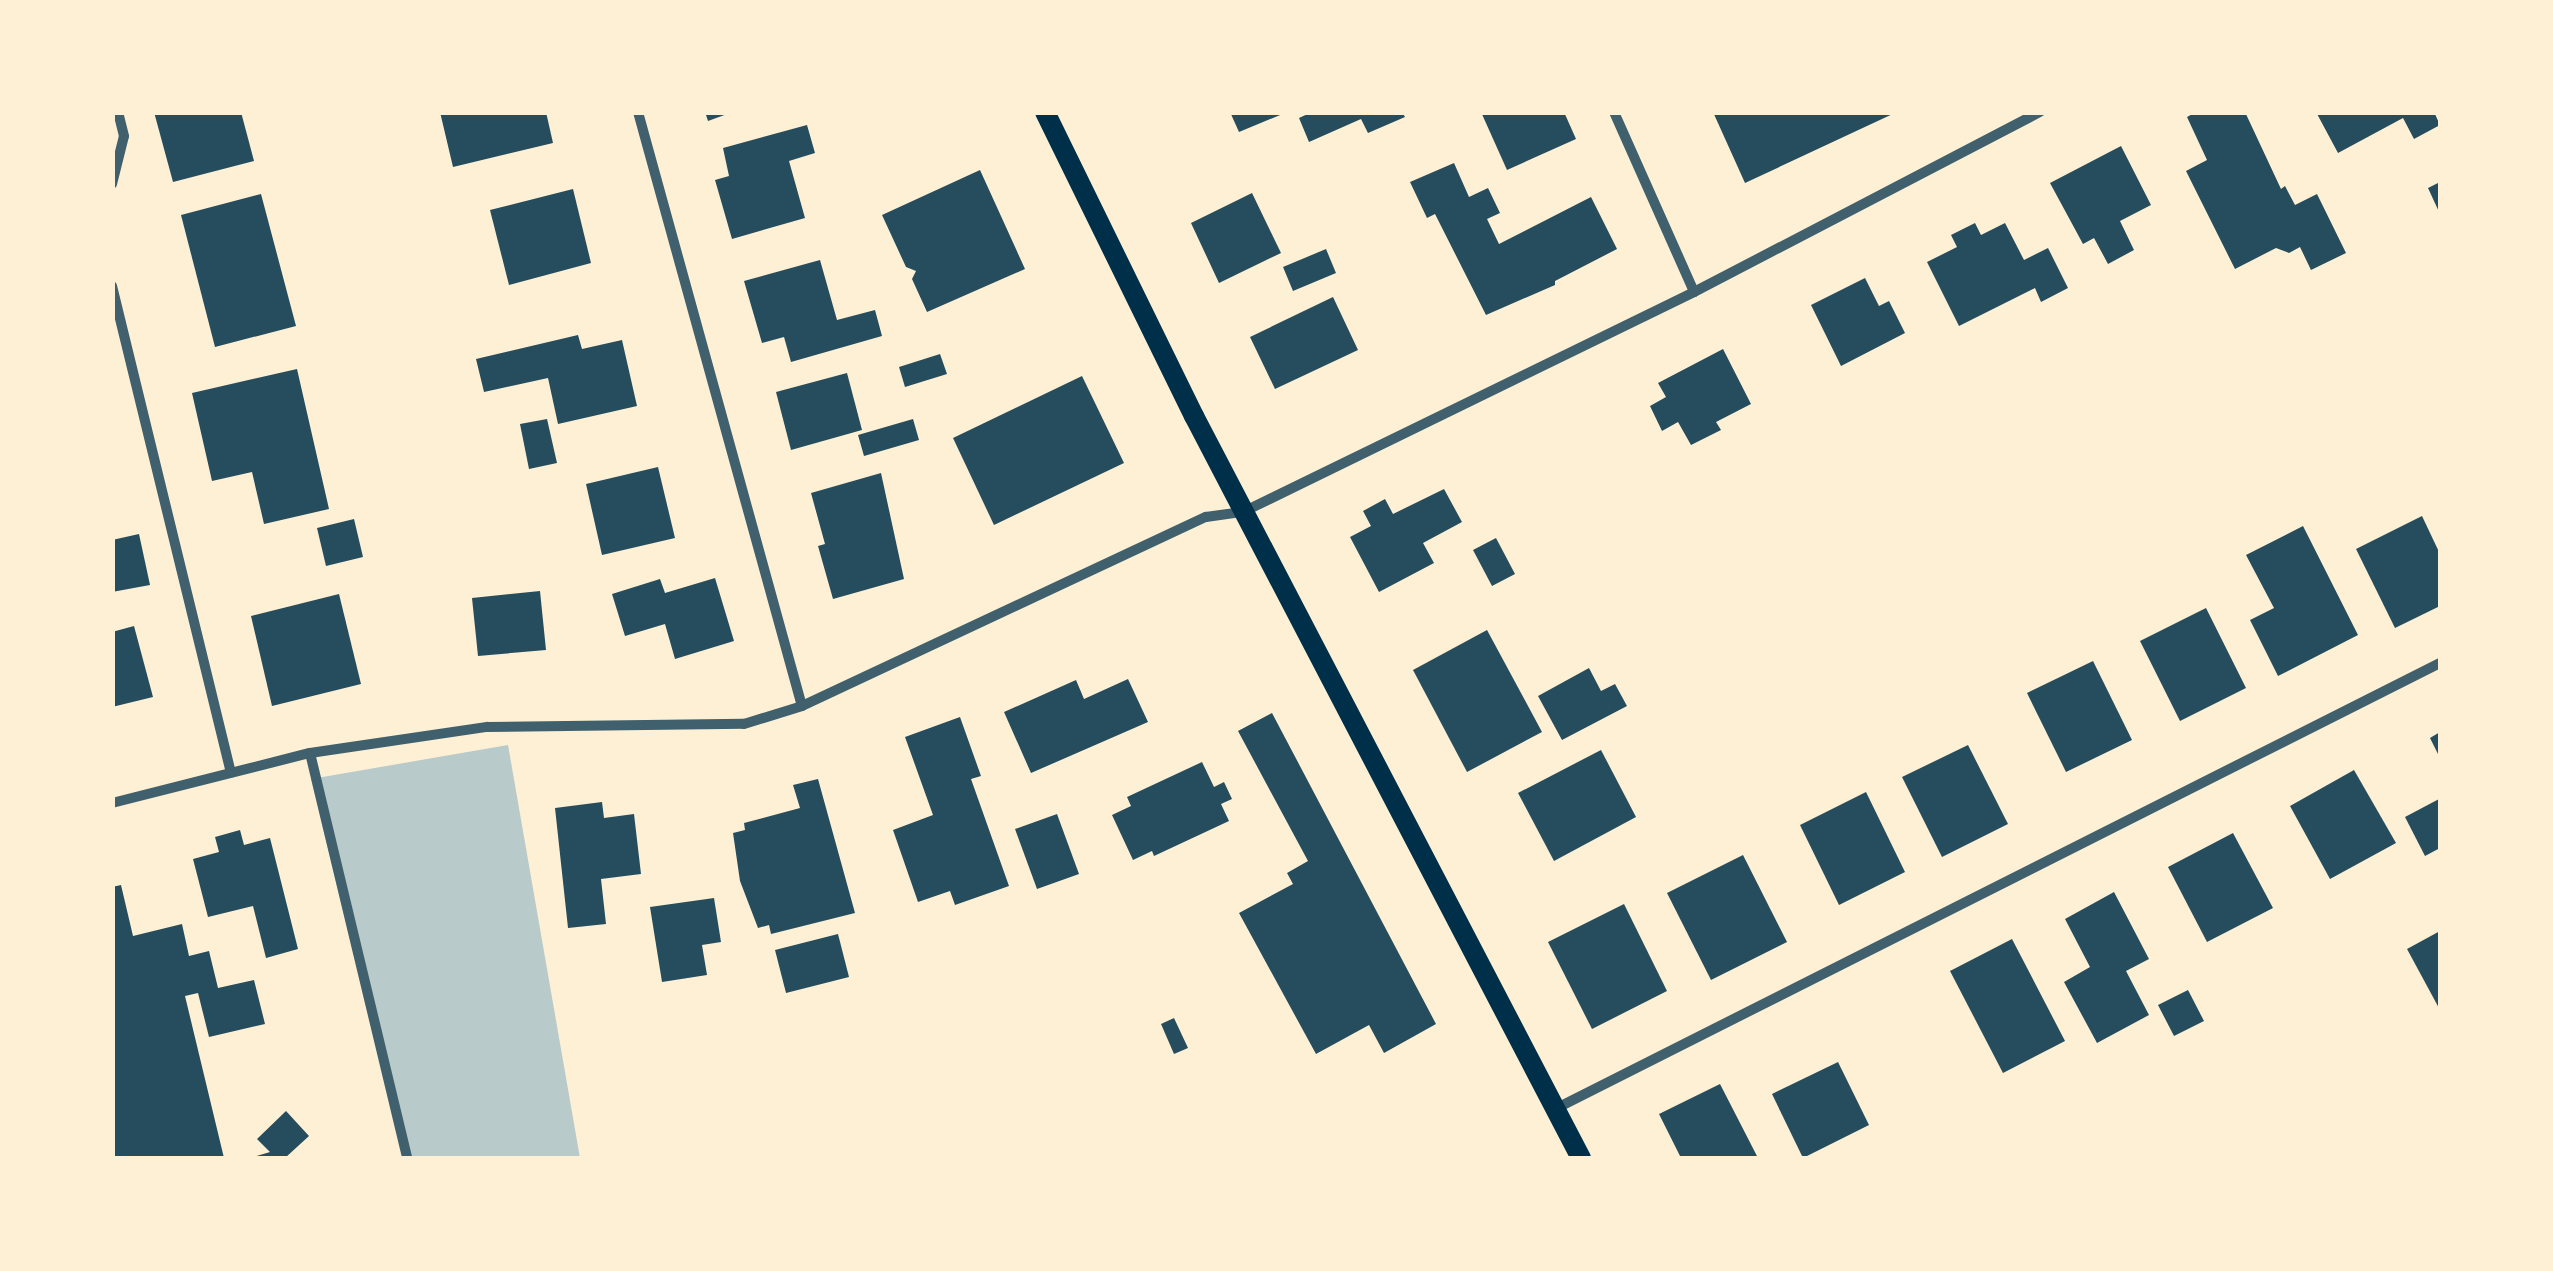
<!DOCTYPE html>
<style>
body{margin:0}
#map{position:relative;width:2553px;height:1271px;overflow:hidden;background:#fdf0d5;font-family:Raleway,sans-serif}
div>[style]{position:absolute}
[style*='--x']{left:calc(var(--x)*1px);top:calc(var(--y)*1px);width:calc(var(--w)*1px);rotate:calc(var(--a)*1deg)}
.green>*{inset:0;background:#b9caca}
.building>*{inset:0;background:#264d5e}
.minor>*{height:10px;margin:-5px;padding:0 5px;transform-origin:5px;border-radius:5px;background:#3f606c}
.secondary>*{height:20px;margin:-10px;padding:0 10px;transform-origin:10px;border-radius:10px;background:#003049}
span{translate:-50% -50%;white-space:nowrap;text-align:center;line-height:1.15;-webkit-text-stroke:9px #fdf0d5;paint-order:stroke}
.frame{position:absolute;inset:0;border:115px solid #fdf0d5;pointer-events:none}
</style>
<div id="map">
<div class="green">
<i style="clip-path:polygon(508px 745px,580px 1158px,403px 1158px,311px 779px)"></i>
</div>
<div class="building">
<i style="clip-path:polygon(154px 112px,241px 112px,254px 161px,173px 182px)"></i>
<i style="clip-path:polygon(440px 112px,546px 112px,553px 143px,453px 167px)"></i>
<i style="clip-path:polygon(705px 112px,730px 112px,730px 113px,708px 121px)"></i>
<i style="clip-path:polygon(1230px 112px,1285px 112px,1285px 113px,1239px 132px)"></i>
<i style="clip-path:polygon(1312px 112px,1402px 112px,1405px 117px,1368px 133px,1361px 119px,1309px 142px,1299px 118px)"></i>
<i style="clip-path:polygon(1481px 112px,1564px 112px,1576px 139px,1507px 170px)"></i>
<i style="clip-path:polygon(1713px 112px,1897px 112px,1745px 183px)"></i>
<i style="clip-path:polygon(2196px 112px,2245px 112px,2281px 189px,2285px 186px,2295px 205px,2317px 194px,2346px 253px,2311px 270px,2300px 247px,2289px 253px,2276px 248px,2235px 269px,2186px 171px,2207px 160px,2187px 117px)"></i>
<i style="clip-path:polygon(2316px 112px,2434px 112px,2440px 125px,2414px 139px,2403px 118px,2338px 153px)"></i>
<i style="clip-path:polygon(807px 125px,815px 153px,789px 161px,805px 218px,732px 239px,715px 180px,729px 176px,723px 148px)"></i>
<i style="clip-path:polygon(2121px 146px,2151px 205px,2120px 221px,2134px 250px,2108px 264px,2094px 238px,2083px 244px,2050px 183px)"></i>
<i style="clip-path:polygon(1454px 163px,1469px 197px,1488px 188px,1500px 213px,1487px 219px,1499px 244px,1591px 197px,1617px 249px,1555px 281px,1555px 285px,1486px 315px,1435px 214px,1427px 218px,1410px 182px)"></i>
<i style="clip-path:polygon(980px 170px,1025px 269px,927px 312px,912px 279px,916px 271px,906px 267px,882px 215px)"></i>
<i style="clip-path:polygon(2440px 182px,2440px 214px,2428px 188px)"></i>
<i style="clip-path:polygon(573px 189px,591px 263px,509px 285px,490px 210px)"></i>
<i style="clip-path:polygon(1252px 193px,1281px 253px,1219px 283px,1191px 223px)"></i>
<i style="clip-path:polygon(261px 194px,296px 326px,215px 347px,181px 215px)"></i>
<i style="clip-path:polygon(1975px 223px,1981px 235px,2005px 223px,2024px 260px,2048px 248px,2068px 288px,2041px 302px,2035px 288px,1959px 326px,1927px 262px,1957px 247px,1951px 235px)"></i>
<i style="clip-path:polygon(1326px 249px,1336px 273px,1293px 291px,1283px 267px)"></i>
<i style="clip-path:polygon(820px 260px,837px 320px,875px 310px,882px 336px,791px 362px,784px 337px,762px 343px,744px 281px)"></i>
<i style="clip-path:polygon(1865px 278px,1879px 306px,1889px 301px,1905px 333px,1841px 366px,1811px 305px)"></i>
<i style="clip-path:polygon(1333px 297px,1358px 350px,1275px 389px,1250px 337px)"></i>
<i style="clip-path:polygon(578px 335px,582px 349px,622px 340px,637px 406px,558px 424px,548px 378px,484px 392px,476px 359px)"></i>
<i style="clip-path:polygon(1723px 349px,1751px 404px,1716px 422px,1721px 430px,1691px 445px,1678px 422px,1662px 431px,1650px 406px,1666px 397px,1658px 383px)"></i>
<i style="clip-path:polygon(940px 354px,947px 374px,905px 387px,899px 367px)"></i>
<i style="clip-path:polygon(297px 369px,329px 509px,264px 524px,252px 472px,212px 481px,192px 393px)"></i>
<i style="clip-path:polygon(847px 373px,862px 430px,791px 450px,776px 392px)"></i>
<i style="clip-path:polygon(1082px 376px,1124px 463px,994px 525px,953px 438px)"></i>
<i style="clip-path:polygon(547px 419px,557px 463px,529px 469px,520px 424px)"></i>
<i style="clip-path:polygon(913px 419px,919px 440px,864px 456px,858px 435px)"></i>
<i style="clip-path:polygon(658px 467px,675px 538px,602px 555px,586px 484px)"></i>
<i style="clip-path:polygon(881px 473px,904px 579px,833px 599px,818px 546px,825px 544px,811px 493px)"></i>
<i style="clip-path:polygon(1444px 489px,1462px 522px,1423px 543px,1434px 563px,1379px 592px,1350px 537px,1371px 526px,1363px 511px,1385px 499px,1393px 514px)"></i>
<i style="clip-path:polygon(2422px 516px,2440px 554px,2440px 606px,2395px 628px,2356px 549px)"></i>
<i style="clip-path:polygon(354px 519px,363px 557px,326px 566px,317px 528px)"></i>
<i style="clip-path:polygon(2303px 526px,2358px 635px,2278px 676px,2250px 620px,2274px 608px,2246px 555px)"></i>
<i style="clip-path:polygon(139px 534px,150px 585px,112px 592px,112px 540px)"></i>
<i style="clip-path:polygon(1496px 538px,1515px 574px,1492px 586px,1473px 550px)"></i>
<i style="clip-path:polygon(715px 578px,734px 641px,675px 659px,665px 624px,625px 636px,612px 594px,660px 579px,665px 593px)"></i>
<i style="clip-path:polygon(540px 591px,546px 650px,478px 656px,472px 598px)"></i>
<i style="clip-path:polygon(339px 594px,361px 684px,272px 706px,251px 616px)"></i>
<i style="clip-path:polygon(2206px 608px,2246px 688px,2180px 721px,2140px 641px)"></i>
<i style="clip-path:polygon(134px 626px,153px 697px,112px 707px,112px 632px)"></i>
<i style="clip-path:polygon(1487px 630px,1542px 732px,1467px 772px,1413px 670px)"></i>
<i style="clip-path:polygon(2093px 661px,2132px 740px,2066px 772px,2027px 693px)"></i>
<i style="clip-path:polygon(1589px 668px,1601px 691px,1615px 684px,1627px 706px,1562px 740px,1538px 696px)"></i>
<i style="clip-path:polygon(1128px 679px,1148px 722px,1031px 773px,1004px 712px,1076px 680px,1084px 699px)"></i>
<i style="clip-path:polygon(1272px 713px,1436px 1024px,1384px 1053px,1369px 1025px,1316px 1054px,1239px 913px,1293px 884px,1287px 873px,1308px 861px,1238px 731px)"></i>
<i style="clip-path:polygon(960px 717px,981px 776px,971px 779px,1009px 886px,955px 905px,950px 891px,918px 902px,893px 830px,933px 815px,905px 737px)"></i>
<i style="clip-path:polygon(2440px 732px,2440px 758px,2430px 738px)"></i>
<i style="clip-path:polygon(1968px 745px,2008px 824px,1942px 857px,1902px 777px)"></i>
<i style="clip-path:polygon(1601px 750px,1636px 817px,1554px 861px,1518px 793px)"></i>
<i style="clip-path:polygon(1202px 762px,1214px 787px,1224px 782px,1232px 799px,1221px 804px,1229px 821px,1154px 856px,1152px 851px,1133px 860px,1112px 815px,1131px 806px,1127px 797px)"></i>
<i style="clip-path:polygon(2354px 770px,2396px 843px,2330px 879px,2290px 806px)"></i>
<i style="clip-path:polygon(818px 779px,855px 913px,771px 934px,769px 925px,758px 928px,740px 881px,733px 833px,745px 830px,744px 823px,800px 808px,793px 785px)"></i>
<i style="clip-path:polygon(1866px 792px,1905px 872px,1839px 905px,1800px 825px)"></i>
<i style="clip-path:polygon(2439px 799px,2440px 848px,2425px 856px,2405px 817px)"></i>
<i style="clip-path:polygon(602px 802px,604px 818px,634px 814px,641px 874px,601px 879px,606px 924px,568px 928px,555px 808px)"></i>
<i style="clip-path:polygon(1057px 814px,1079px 874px,1037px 889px,1015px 829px)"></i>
<i style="clip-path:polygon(240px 830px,244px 845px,270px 838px,298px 949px,266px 958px,253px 906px,208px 917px,193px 859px,219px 852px,215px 837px)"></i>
<i style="clip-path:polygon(2233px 833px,2273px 908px,2207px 942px,2168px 867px)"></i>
<i style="clip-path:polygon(1743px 855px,1787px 942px,1711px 980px,1667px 893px)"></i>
<i style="clip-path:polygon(121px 885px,133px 936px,182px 924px,189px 956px,209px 951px,218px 988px,254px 980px,265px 1024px,209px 1037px,198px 993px,185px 996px,224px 1158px,112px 1158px,112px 887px)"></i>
<i style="clip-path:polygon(2114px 892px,2149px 959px,2126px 971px,2149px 1015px,2097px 1043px,2064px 982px,2090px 967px,2065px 919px)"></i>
<i style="clip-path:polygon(714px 898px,721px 942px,702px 945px,707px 975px,662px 982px,650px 907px)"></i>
<i style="clip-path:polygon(1624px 904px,1667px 991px,1592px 1029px,1548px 942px)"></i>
<i style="clip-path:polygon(2440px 931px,2440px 1010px,2407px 949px)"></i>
<i style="clip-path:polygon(838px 934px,849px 977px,786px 993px,775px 950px)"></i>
<i style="clip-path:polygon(2012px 939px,2065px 1041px,2003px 1073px,1950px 971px)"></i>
<i style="clip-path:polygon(2188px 990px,2204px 1021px,2174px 1036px,2158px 1005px)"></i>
<i style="clip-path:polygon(1174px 1018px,1188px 1048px,1174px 1054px,1161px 1024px)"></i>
<i style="clip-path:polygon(1838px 1062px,1869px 1125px,1803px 1158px,1772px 1094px)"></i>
<i style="clip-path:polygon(1720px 1084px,1758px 1158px,1681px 1158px,1659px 1114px)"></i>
<i style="clip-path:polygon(286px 1111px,309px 1136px,285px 1158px,250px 1158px,270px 1152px,257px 1139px)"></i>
</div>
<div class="minor">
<i style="--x:638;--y:112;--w:616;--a:74.57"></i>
<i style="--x:1614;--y:112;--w:197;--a:66"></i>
<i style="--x:112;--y:184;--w:49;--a:-76"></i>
<i style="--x:124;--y:136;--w:25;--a:-104"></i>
<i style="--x:112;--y:286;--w:501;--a:76.27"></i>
<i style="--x:310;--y:753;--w:416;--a:76.5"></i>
<i style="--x:112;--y:803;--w:204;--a:-14.2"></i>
<i style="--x:310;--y:753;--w:179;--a:-8.4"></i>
<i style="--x:487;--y:727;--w:257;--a:-0.7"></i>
<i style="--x:744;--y:724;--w:61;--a:-17.2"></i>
<i style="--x:802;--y:706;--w:446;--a:-25.1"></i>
<i style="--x:1206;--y:517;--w:37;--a:-8"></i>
<i style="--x:1243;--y:512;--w:502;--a:-26"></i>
<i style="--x:1694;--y:292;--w:390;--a:-27.5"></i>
<i style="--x:1555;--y:1109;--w:991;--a:-26.75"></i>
</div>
<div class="secondary">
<i style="--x:1045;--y:112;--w:339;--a:63.9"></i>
<i style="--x:1194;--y:416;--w:837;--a:62.46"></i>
</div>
<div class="frame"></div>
</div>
